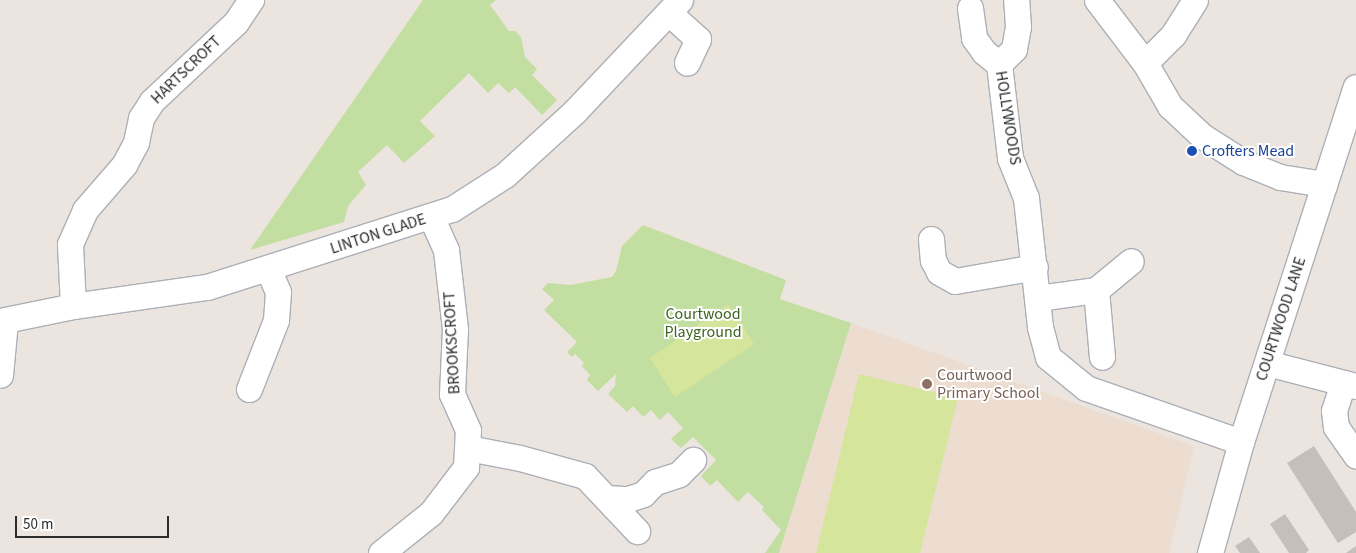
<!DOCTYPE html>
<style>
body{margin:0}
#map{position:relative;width:1356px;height:553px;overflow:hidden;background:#ece4df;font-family:"Source Sans 3",sans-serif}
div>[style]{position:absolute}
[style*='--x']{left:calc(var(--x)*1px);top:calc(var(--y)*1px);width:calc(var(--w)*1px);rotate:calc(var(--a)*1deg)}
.education>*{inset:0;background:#ecddd0}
.green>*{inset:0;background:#c2dea0}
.pitch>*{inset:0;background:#d5e59c}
.building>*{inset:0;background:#c5bfba}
.roads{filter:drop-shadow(1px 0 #abb0b7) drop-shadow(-1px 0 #abb0b7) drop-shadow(0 1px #abb0b7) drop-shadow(0 -1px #abb0b7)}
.minor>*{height:25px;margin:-12.5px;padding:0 12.5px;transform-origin:12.5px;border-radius:12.5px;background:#fff}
.dots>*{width:14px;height:14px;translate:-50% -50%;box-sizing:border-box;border:2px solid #fff;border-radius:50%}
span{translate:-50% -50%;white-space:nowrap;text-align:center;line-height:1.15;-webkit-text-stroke:4px #fff;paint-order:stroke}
.street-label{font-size:16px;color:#2b2b2b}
.transit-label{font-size:16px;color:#164399}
.left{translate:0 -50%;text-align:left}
.park-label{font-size:16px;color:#3c6420}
.education-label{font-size:16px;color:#785e54}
.scale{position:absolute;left:15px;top:516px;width:154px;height:22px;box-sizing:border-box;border:2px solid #2b2b2b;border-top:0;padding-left:6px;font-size:15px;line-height:18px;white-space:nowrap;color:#2b2b2b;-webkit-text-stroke:4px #fff;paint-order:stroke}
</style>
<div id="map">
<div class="education">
<i style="clip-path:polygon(851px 323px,1194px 446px,1169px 553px,779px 553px)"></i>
</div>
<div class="green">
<i style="clip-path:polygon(423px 0,496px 0,490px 5px,509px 31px,515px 31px,521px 37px,525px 57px,537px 69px,532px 75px,557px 100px,542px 115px,515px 87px,509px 93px,498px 83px,488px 93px,469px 73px,420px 121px,435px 136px,404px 163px,387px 145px,358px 172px,366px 185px,348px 206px,344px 222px,250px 250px)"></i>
<i style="clip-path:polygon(643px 225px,786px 280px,780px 299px,851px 323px,779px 553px,765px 553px,781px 530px,762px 510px,764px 507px,748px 492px,738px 502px,717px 480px,710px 486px,701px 476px,716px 460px,693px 437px,681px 448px,671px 439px,683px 428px,668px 412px,660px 420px,651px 410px,643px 417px,633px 406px,627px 412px,608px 394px,615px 386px,616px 374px,598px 391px,587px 380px,590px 375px,582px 366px,584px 363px,575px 354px,572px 357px,567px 352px,577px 342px,544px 310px,554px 300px,542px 289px,548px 283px,571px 285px,612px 277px,616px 271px,622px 246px)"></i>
</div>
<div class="pitch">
<i style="clip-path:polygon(728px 304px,754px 344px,675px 397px,650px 358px)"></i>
<i style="clip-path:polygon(859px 374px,958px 398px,920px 553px,816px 553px)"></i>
</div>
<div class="building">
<i style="clip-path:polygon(1314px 446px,1356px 512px,1356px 532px,1338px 543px,1287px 463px)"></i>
<i style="clip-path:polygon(1285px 514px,1309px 550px,1306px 553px,1289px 553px,1270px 524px)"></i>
<i style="clip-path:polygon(1249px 537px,1260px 553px,1240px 553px,1235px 546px)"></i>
<i style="clip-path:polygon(1356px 546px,1356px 553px,1346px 553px)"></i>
</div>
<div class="roads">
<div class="minor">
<i style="--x:1097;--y:0;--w:79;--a:52.7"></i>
<i style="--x:1145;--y:63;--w:50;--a:59.8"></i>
<i style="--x:1170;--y:106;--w:44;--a:43.2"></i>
<i style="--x:1202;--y:136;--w:49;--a:32.4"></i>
<i style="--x:1243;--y:162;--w:40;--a:22"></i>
<i style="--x:1280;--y:177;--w:45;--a:9"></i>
<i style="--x:970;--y:8;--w:30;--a:82"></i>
<i style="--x:974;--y:38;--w:17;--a:54"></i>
<i style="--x:984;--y:52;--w:19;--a:39"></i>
<i style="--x:999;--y:64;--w:95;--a:83.3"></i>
<i style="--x:1010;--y:158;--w:43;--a:68.2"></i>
<i style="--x:1026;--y:198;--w:130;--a:83.8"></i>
<i style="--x:1040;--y:327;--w:31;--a:75"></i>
<i style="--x:1048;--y:357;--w:49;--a:39.2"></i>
<i style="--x:1086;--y:388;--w:164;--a:19.2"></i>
<i style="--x:669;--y:13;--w:39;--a:42"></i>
<i style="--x:698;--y:39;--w:26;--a:115"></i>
<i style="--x:1145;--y:63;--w:40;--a:-45"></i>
<i style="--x:1173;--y:35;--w:41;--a:-57.8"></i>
<i style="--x:999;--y:64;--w:21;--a:-45"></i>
<i style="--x:1014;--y:49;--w:23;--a:-80"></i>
<i style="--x:1018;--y:26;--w:26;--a:-94"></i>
<i style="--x:931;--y:239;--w:21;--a:85"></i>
<i style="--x:933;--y:260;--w:13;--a:63"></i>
<i style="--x:939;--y:272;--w:18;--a:29"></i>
<i style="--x:955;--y:281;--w:81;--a:-9.9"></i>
<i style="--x:1096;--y:290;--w:67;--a:84.9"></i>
<i style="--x:1038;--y:298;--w:59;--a:-7.9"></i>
<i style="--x:1096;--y:290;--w:45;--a:-39.6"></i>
<i style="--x:73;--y:306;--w:62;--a:-92.8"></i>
<i style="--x:70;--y:244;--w:37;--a:-66"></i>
<i style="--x:85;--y:210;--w:60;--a:-49.1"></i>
<i style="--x:124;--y:165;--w:26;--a:-62"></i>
<i style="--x:136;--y:142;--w:25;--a:-78"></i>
<i style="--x:141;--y:118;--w:20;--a:-57"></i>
<i style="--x:152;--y:101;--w:115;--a:-43.2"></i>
<i style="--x:236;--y:22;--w:27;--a:-56"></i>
<i style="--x:0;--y:321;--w:75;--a:-11.6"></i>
<i style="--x:73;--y:306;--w:135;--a:-8.1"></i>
<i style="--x:207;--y:287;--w:257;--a:-17.7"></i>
<i style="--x:452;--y:209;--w:63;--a:-32.7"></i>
<i style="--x:505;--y:175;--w:95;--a:-42.4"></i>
<i style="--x:575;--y:111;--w:153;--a:-46.6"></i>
<i style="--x:1267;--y:363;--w:92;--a:14.5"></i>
<i style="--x:0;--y:375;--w:54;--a:-84.7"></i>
<i style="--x:1343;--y:383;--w:29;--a:108"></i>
<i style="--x:1334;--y:411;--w:16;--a:83"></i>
<i style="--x:1336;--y:427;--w:35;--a:55"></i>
<i style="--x:249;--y:389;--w:74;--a:-68.6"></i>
<i style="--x:276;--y:320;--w:28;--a:-86"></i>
<i style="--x:278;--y:292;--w:25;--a:-113"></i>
<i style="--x:468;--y:448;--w:53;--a:10.9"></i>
<i style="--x:520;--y:458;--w:67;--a:15.5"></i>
<i style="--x:585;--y:476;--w:76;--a:46.6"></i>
<i style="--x:606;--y:498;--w:22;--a:3"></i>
<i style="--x:628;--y:499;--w:16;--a:-18"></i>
<i style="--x:643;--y:494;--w:17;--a:-45"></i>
<i style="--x:655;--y:482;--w:25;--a:-18"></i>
<i style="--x:679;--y:474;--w:20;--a:-45"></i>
<i style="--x:381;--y:553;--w:64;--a:-38.7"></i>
<i style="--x:431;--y:513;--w:58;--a:-52.7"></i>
<i style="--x:466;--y:467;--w:37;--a:-87"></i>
<i style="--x:468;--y:430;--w:39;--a:-114"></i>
<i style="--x:452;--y:394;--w:65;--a:-87.4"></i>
<i style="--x:455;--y:329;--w:80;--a:-96.5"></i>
<i style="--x:446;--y:250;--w:36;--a:-114"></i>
<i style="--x:1210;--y:553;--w:115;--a:-74.4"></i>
<i style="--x:1241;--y:442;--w:373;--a:-72.1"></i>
</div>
</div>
<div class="dots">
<i style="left:1192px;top:151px;background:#1a4fb4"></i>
<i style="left:927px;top:384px;background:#8d6e63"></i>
</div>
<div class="street-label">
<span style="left:186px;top:70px;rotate:-44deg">HARTSCROFT</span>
<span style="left:1008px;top:118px;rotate:81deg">HOLLYWOODS</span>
<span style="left:378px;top:234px;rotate:-18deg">LINTON GLADE</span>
<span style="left:1281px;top:319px;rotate:-72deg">COURTWOOD LANE</span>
<span style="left:452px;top:343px;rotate:-93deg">BROOKSCROFT</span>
</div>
<div class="transit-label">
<span class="left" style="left:1202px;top:151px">Crofters Mead</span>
</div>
<div class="park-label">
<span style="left:703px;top:323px">Courtwood<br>Playground</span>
</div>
<div class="education-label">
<span class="left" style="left:937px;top:384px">Courtwood<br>Primary School</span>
</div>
<div class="scale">50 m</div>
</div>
